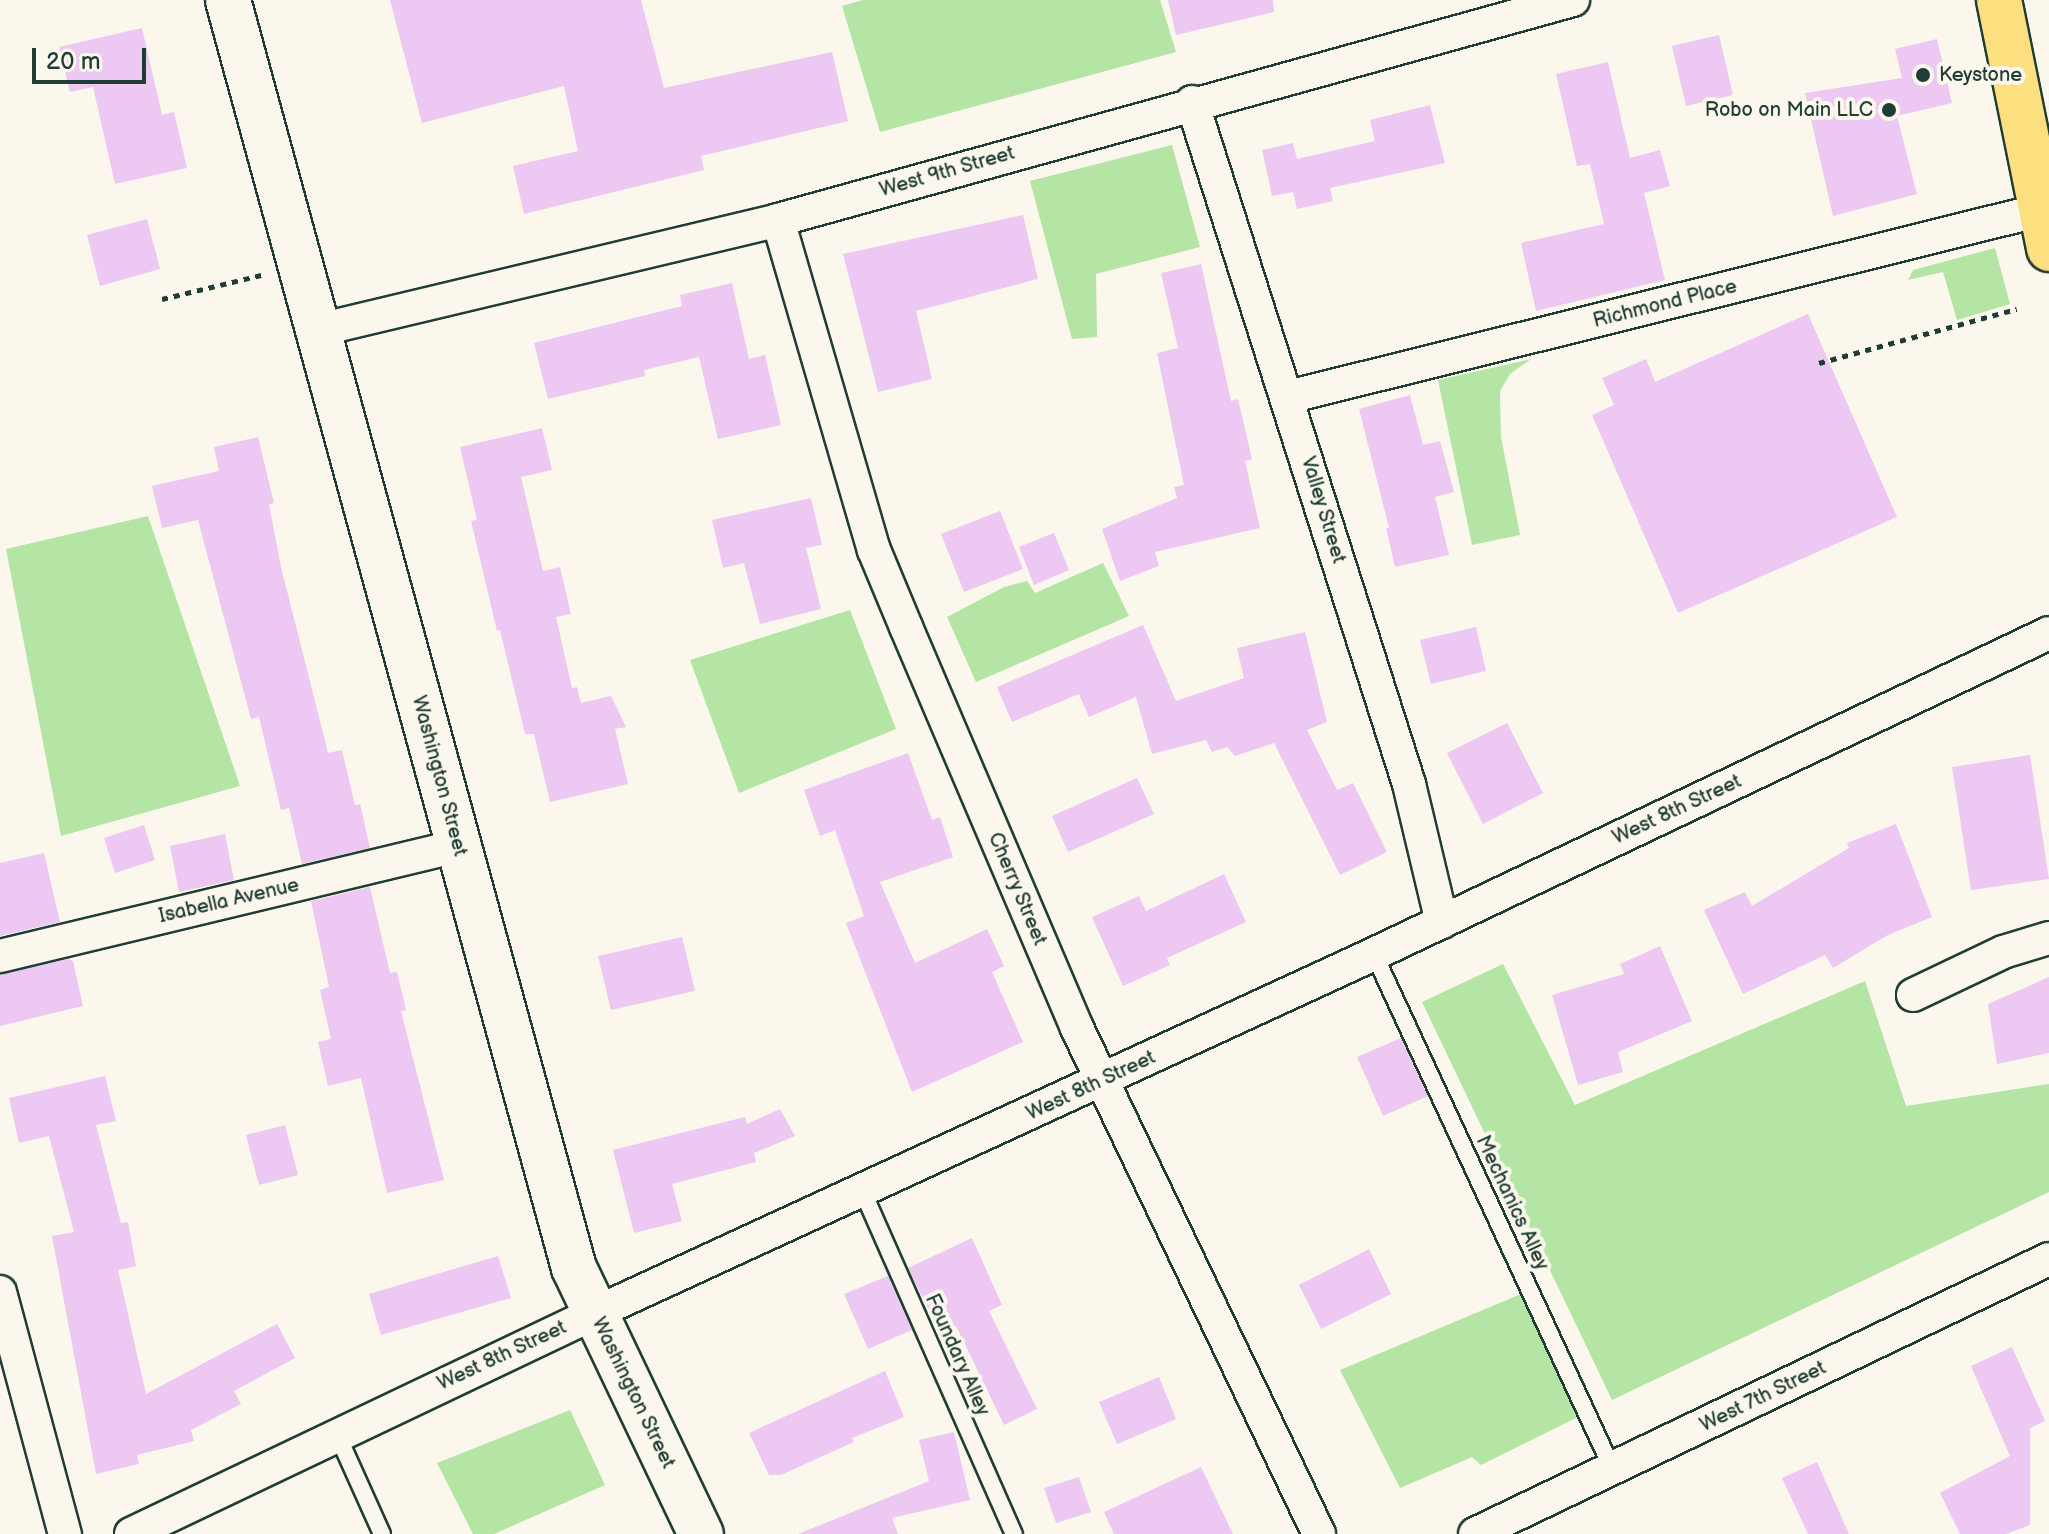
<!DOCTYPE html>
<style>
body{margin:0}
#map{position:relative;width:2049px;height:1534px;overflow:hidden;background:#fbf7ec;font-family:"Balsamiq Sans",sans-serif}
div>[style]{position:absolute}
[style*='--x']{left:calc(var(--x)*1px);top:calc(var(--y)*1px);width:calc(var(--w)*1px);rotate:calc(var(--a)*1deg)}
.green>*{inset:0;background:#b4e5a5}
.building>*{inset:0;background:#edc8f2}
.path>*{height:5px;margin-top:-2.5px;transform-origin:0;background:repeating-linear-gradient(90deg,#1f3d34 0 6px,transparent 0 12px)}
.roads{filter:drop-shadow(2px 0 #1f3d34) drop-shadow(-2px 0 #1f3d34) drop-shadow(0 2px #1f3d34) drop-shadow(0 -2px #1f3d34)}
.lane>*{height:16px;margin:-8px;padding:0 8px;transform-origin:8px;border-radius:8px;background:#fbf7ec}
.street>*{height:32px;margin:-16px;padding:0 16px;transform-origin:16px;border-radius:16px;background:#fbf7ec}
.secondary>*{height:44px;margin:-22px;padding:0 22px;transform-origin:22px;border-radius:22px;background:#fbf7ec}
.highway>*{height:44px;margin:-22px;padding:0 22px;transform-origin:22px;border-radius:22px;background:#fce080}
.dots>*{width:22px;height:22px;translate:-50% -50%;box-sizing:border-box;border:4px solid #fbf7ec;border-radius:50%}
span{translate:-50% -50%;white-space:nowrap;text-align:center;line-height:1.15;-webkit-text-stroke:8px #fbf7ec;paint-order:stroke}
.poi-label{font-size:20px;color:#1f3d34}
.left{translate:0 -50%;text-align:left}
.right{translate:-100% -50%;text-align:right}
.street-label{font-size:20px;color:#1f3d34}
.scale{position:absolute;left:32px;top:48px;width:114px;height:36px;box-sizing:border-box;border:4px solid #1f3d34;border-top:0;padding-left:10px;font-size:24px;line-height:28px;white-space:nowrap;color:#1f3d34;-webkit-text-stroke:6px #fbf7ec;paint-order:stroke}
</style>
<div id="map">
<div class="green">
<i style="clip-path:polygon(863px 0,1160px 0,1176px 52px,880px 132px,842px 6px)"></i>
<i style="clip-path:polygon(1172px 145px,1200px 247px,1096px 274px,1097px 337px,1072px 339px,1030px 181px)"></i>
<i style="clip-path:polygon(1995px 248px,2010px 304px,1957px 320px,1943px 272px,1908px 280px,1913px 270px)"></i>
<i style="clip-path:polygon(1531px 359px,1510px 374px,1500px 391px,1501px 437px,1520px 535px,1472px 545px,1438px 380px)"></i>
<i style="clip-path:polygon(148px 516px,240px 786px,61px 836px,6px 549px)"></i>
<i style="clip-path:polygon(1103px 563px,1129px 616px,976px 682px,947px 617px,1004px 587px,1027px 581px,1035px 593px)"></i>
<i style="clip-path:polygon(850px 610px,896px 729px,739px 793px,690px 660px)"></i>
<i style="clip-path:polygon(1503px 964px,1575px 1105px,1865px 981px,1906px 1106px,2049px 1084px,2049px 1192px,1612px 1400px,1422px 1002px)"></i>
<i style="clip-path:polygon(1521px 1294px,1580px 1416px,1481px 1465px,1472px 1457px,1400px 1488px,1340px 1370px)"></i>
<i style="clip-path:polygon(570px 1410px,605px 1485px,494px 1534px,473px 1534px,437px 1463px)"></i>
</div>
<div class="building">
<i style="clip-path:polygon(390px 0,641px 0,664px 88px,832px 52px,848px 121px,701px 156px,704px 170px,524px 214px,513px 166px,578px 151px,564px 86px,422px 123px)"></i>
<i style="clip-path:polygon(1168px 0,1273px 0,1274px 12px,1176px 35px)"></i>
<i style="clip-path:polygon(142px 28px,162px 115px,174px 112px,187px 168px,115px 184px,93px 87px,70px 92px,59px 47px)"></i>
<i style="clip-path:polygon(1719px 35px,1733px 95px,1686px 106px,1672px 46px)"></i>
<i style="clip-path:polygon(1937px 39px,1952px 103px,1897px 116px,1917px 194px,1833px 216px,1805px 93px,1902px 78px,1895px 49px)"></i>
<i style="clip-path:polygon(1608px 62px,1630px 158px,1660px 150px,1670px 186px,1644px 193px,1665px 280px,1536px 311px,1521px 243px,1604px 224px,1590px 164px,1577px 166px,1556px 74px)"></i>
<i style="clip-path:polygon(1430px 105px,1445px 163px,1330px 188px,1333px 201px,1297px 209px,1293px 192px,1272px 196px,1262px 150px,1293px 143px,1297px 159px,1375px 141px,1370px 120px)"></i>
<i style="clip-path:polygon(1023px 215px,1038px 279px,916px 311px,932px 379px,878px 392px,843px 254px)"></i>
<i style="clip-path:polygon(147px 219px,160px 269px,100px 286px,87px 235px)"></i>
<i style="clip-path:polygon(1201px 264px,1231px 401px,1238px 399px,1252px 459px,1245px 461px,1260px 528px,1155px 552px,1159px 566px,1120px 581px,1102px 529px,1177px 498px,1174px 487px,1184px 485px,1157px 353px,1178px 348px,1161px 273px)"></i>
<i style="clip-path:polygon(732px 283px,749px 359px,765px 355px,781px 425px,718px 439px,699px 357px,644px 370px,645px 376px,548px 399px,534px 343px,682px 306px,680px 295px)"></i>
<i style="clip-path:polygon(1808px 314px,1897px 517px,1678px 613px,1592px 415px,1614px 405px,1602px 378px,1646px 359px,1655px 382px)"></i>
<i style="clip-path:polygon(1410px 395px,1423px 445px,1440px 441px,1454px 492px,1435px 497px,1449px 555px,1395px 567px,1386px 528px,1389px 528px,1359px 409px)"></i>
<i style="clip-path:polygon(542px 428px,552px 470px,521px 477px,543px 571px,560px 567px,571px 614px,556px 617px,572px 688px,577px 687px,581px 703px,611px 696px,626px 727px,615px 729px,628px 784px,550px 802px,534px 734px,525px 734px,500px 630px,497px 631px,471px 521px,477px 520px,460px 447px)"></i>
<i style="clip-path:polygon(258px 437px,274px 503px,269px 504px,281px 567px,328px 753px,342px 750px,355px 805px,360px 804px,370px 848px,302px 864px,289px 808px,281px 810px,259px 717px,251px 719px,198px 520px,162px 528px,152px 486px,219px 471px,214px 447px)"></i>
<i style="clip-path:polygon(811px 498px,822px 545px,806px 548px,821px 609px,760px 624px,744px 563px,723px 568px,712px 520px)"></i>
<i style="clip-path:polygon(1000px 511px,1023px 569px,964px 592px,941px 534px)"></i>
<i style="clip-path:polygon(1054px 533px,1069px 570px,1034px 585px,1019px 547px)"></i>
<i style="clip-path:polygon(1143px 625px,1176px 701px,1244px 678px,1237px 648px,1305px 632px,1327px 722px,1307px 730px,1337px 790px,1353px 783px,1387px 852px,1340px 875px,1274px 743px,1235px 756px,1227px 747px,1212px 752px,1206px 740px,1152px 754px,1136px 697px,1089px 717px,1079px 694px,1012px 722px,997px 687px)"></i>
<i style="clip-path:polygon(1476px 627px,1486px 671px,1431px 684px,1420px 640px)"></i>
<i style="clip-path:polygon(1507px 723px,1543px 793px,1483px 824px,1447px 753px)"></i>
<i style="clip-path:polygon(908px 753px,932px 820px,940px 817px,953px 857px,880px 882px,915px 963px,987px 929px,1004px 966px,992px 972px,1023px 1042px,912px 1092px,846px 923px,864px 916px,835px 830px,820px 836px,804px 790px)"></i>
<i style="clip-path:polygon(2030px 755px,2049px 879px,1971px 890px,1952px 767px)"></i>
<i style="clip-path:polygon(1137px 778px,1154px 814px,1068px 852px,1052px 816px)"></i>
<i style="clip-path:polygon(1896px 824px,1932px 917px,1888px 935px,1833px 968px,1825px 955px,1743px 994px,1704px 910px,1745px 892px,1752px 906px,1849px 848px,1847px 843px)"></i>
<i style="clip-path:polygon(144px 825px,155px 860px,115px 873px,104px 838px)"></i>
<i style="clip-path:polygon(225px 834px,234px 880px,179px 892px,170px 846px)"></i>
<i style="clip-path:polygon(44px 853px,60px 922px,0 936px,0 863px)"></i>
<i style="clip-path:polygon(1224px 874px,1246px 922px,1167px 958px,1170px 965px,1123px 986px,1092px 917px,1139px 896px,1146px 911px)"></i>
<i style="clip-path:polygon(370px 887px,390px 973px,397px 972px,406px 1010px,401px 1011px,444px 1180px,387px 1193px,361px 1078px,328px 1086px,318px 1042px,331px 1039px,320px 990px,329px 987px,311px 901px)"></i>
<i style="clip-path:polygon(682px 937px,695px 991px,611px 1010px,598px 956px)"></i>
<i style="clip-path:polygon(1660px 946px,1692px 1021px,1618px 1052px,1623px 1072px,1578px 1085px,1552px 995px,1624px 974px,1620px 964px)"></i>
<i style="clip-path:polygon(68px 959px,73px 961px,83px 1006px,0 1026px,0 974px)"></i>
<i style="clip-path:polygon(2049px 977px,2049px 1053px,1997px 1064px,1988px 1004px)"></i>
<i style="clip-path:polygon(1401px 1038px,1428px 1096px,1383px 1116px,1357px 1057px)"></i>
<i style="clip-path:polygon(105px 1076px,116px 1121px,96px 1125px,121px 1223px,128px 1222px,136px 1266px,118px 1270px,146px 1394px,277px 1324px,295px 1358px,234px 1391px,241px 1404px,191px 1430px,194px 1441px,137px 1455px,139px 1464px,96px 1474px,52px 1236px,74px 1232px,49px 1136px,19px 1143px,9px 1098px)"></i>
<i style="clip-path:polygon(780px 1109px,795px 1136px,754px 1153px,756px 1162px,672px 1184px,682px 1221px,634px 1233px,613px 1150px,745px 1117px,747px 1124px)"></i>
<i style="clip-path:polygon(285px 1125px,298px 1175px,259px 1185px,246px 1135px)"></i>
<i style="clip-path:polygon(972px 1238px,1002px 1305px,989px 1311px,1037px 1409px,1004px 1425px,956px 1326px,940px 1333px,908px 1268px)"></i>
<i style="clip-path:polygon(1369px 1249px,1391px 1294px,1321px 1329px,1299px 1285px)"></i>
<i style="clip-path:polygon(498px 1256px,511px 1298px,381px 1335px,369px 1294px)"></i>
<i style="clip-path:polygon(888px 1276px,912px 1330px,868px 1349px,844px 1294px)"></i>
<i style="clip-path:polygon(2012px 1347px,2045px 1421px,2030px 1428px,2030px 1525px,2006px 1534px,1960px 1534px,1940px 1493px,2010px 1456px,1971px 1366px)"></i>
<i style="clip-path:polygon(885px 1371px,904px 1417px,852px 1438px,854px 1442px,781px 1475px,769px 1475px,749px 1433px)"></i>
<i style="clip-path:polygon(1159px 1377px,1176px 1419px,1117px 1444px,1099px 1402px)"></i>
<i style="clip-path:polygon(954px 1432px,970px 1500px,892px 1518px,898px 1534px,798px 1534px,929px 1481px,919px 1440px)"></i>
<i style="clip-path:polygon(1817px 1462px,1849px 1534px,1808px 1534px,1782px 1478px)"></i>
<i style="clip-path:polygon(1201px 1467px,1233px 1534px,1114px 1534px,1104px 1512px)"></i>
<i style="clip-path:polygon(1079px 1477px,1091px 1512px,1056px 1523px,1044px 1488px)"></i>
</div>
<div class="path">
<i style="--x:162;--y:299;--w:102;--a:-13.6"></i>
<i style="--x:1819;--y:363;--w:205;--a:-15.3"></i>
</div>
<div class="roads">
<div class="lane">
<i style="--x:1374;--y:954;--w:569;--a:65.15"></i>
<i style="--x:863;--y:1192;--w:374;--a:66.2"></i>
<i style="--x:337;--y:1434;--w:110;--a:65.8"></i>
</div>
<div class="street">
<i style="--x:1192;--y:102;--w:716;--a:72.35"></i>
<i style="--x:1409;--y:784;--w:142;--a:76.6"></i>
<i style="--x:778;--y:220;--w:344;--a:73.8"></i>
<i style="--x:874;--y:550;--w:83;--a:67.4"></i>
<i style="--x:906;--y:627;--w:436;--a:66.9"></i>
<i style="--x:1077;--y:1028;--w:561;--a:64.44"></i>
<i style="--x:318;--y:330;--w:473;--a:-13.4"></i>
<i style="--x:778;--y:220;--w:825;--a:-15.47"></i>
<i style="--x:1288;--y:397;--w:776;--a:-13.95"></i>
<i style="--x:0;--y:956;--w:471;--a:-13.5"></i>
<i style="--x:1913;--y:995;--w:100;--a:-25.5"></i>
<i style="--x:2003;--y:952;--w:48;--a:-16.9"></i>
<i style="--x:0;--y:1292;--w:251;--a:75"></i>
<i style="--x:131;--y:1534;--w:514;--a:-25.47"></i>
<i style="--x:595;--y:1313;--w:858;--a:-24.74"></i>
<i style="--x:1374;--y:954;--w:747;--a:-25.43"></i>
<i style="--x:1475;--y:1534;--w:636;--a:-25.6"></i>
</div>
<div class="secondary">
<i style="--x:228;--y:0;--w:1314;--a:74.74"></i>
<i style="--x:574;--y:1268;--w:295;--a:64.5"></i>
</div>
<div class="highway">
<i style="--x:1999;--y:0;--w:254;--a:78.6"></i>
</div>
</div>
<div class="dots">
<i style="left:1923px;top:75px;background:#1f3d34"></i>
<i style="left:1889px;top:110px;background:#1f3d34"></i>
</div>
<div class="poi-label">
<span class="left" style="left:1939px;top:75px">Keystone</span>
<span class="right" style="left:1873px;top:110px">Robo on Main LLC</span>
</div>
<div class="street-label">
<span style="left:947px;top:172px;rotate:-16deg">West 9th Street</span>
<span style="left:1665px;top:304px;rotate:-14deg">Richmond Place</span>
<span style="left:1323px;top:510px;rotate:73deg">Valley Street</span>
<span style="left:439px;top:776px;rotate:75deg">Washington Street</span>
<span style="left:1677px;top:810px;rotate:-25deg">West 8th Street</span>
<span style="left:1017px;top:889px;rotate:67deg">Cherry Street</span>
<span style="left:229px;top:901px;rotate:-13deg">Isabella Avenue</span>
<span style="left:1091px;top:1086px;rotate:-25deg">West 8th Street</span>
<span style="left:1512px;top:1203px;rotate:65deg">Mechanics Alley</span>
<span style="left:957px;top:1355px;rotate:66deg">Foundary Alley</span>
<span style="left:502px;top:1356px;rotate:-25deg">West 8th Street</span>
<span style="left:633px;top:1393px;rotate:64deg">Washington Street</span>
<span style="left:1763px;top:1397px;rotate:-26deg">West 7th Street</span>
</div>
<div class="scale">20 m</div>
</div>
